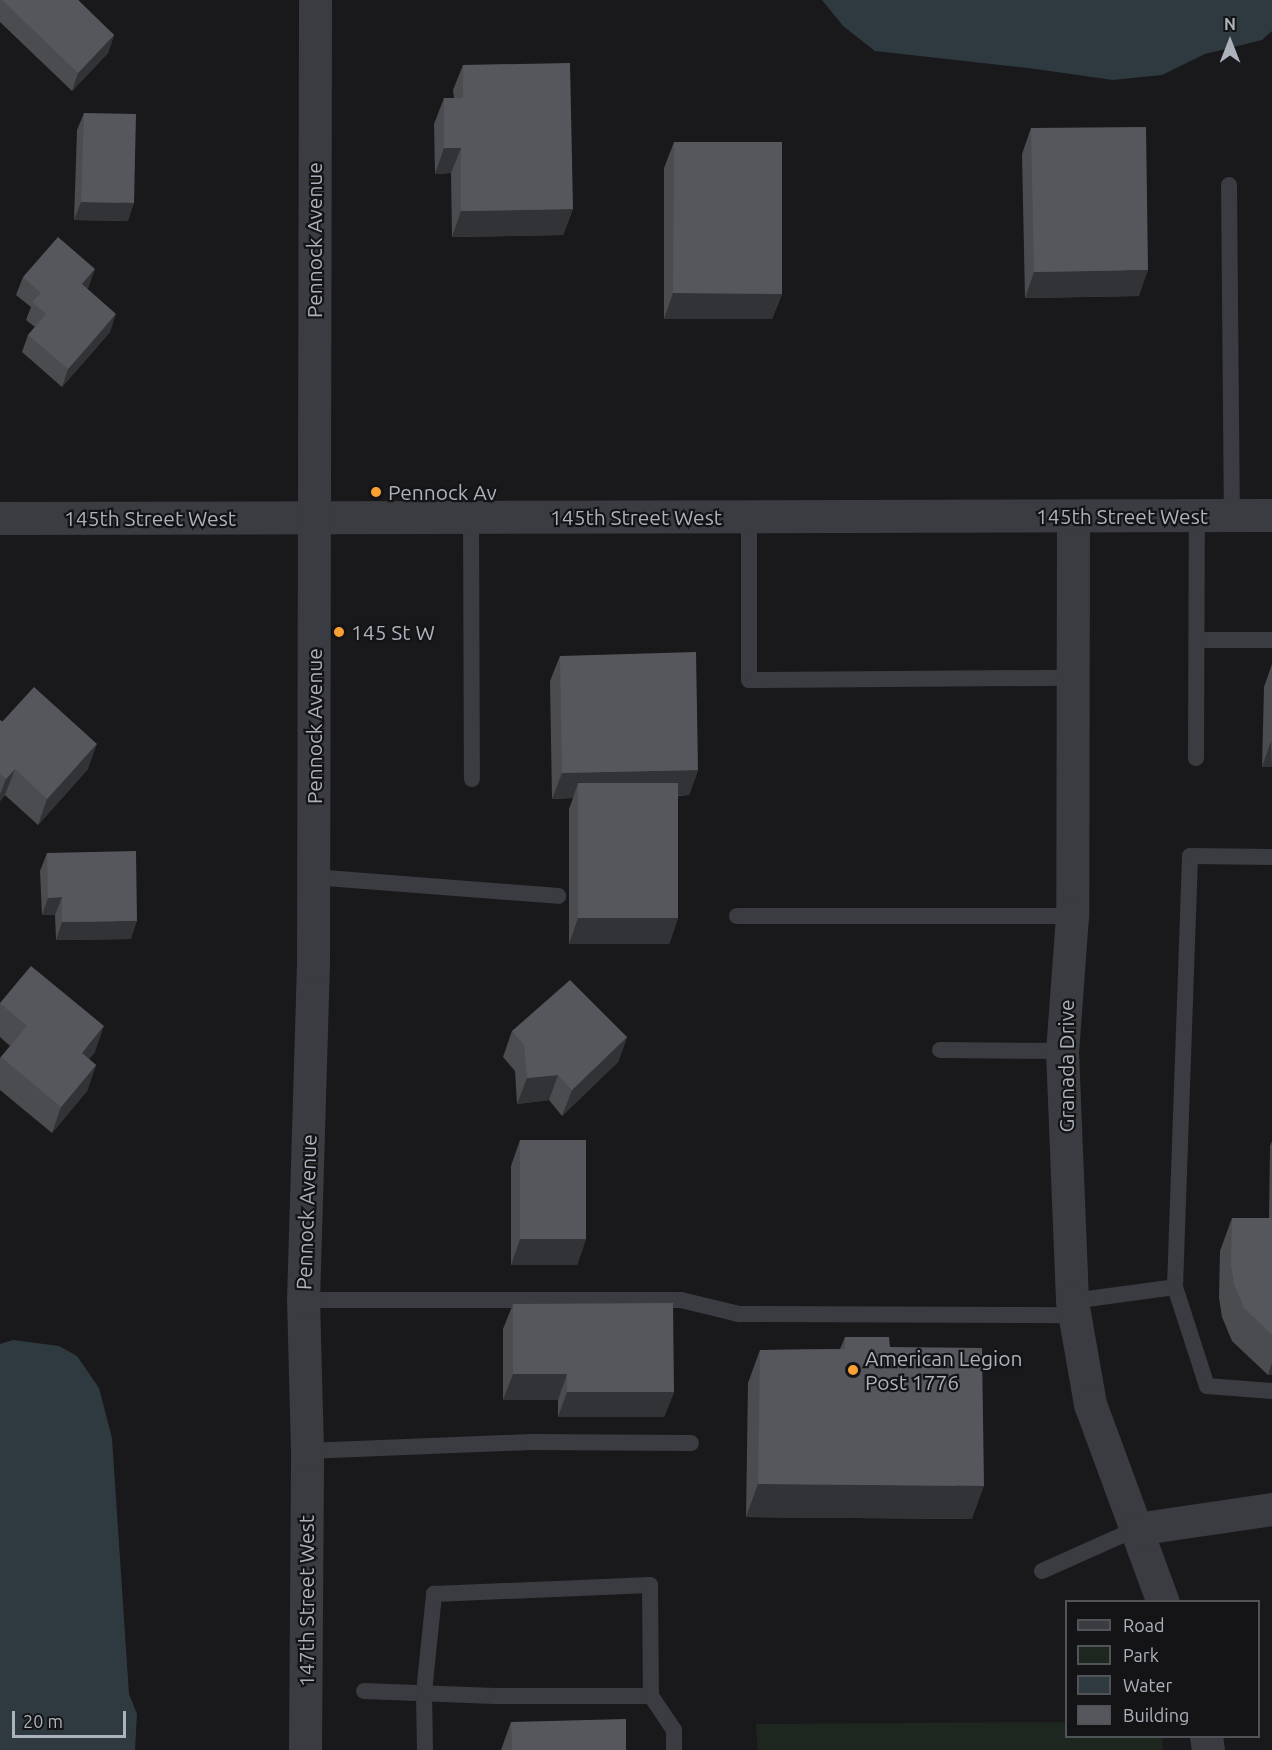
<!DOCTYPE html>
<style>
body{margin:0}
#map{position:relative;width:1272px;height:1750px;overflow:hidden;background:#19191b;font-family:Ubuntu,sans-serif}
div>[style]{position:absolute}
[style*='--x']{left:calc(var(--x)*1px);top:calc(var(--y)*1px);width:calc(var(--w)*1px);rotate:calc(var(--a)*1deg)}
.green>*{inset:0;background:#1e271f}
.water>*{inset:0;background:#2e3a40}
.service>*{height:16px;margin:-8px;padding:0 8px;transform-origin:8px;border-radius:8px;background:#3a3c41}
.minor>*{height:33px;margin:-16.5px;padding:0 16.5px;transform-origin:16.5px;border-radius:16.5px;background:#3a3c41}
.tertiary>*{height:33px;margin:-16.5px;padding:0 16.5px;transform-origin:16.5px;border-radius:16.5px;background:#3a3c41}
.wall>*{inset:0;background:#4a4c50}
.shaded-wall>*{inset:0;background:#323336}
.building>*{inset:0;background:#55575c}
.dots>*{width:16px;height:16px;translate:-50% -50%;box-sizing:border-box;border:3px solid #141416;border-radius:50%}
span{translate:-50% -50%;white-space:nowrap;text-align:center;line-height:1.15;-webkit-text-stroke:4.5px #141416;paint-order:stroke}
.street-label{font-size:21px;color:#abb2bb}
.poi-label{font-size:21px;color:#abb2bb}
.left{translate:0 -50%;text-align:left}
.legend{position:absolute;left:1065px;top:1600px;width:195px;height:138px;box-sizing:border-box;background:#141416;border:2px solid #505358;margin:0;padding:8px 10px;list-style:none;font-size:18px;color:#abb2bb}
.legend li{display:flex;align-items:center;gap:12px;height:30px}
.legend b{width:30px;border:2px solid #505358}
.north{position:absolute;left:1200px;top:12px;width:60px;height:60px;-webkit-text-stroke:4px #141416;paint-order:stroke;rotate:0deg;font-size:16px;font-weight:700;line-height:24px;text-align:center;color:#abb2bb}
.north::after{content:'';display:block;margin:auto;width:21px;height:27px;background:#abb2bb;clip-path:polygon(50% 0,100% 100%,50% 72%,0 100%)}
.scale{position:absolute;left:12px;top:1711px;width:114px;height:27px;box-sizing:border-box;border:3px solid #abb2bb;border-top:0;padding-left:8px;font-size:18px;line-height:21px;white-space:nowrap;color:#abb2bb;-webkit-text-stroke:4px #141416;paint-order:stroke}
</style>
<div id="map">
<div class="green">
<i style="clip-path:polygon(1066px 1722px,1066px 1736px,1162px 1737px,1163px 1750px,758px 1750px,756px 1724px)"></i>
</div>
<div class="water">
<i style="clip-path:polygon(822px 0,1272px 0,1272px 31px,1262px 40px,1205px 54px,1162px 75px,1113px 80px,1028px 68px,875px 51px,843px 26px)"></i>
<i style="clip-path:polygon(13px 1340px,59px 1346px,77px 1356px,99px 1388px,112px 1438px,129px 1694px,137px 1714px,135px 1750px,0 1750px,0 1344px)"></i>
</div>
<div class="service">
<i style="--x:1229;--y:185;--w:330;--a:89.5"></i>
<i style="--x:749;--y:517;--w:163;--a:90"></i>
<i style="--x:749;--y:680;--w:324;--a:-0.4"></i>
<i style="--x:471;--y:518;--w:261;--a:89.8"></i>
<i style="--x:1197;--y:640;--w:75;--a:0"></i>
<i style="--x:1196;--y:758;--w:243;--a:-89.8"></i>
<i style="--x:313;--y:877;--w:246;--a:4.4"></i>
<i style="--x:737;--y:916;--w:335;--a:0"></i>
<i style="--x:940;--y:1050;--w:122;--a:0.5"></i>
<i style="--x:1175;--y:1287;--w:431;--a:-88"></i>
<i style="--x:1190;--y:856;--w:82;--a:0.7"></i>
<i style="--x:303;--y:1300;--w:378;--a:0"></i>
<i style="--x:681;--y:1300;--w:60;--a:13.6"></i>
<i style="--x:739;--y:1314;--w:335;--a:0.2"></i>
<i style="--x:1072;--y:1301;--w:104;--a:-7.7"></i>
<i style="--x:1175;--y:1287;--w:104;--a:72.1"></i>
<i style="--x:1207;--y:1386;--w:65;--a:4.4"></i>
<i style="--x:307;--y:1451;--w:224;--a:-2.3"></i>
<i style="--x:531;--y:1442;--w:160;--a:0.4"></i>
<i style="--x:1042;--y:1571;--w:103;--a:-24.1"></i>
<i style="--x:364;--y:1691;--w:131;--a:2.2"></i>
<i style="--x:495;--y:1696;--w:156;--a:0"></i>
<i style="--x:651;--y:1696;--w:41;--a:55.9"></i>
<i style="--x:674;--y:1730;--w:20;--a:90"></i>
<i style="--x:425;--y:1750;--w:57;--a:-91"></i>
<i style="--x:424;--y:1693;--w:100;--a:-84.2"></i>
<i style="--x:434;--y:1594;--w:216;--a:-2.4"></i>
<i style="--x:650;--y:1585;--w:111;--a:89.5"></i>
</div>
<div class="minor">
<i style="--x:1073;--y:516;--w:400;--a:90.1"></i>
<i style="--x:1072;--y:916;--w:135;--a:94.2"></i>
<i style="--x:1062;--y:1051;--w:250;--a:87.7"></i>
<i style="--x:1072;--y:1301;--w:105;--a:80.1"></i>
<i style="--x:1090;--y:1404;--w:211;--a:69.8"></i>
<i style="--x:1136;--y:1529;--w:137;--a:-8.4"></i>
<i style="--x:1206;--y:1736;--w:14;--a:82"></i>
</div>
<div class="tertiary">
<i style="--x:0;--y:518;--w:1272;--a:-0.14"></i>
<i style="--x:305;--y:1750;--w:299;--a:-89.6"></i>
<i style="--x:307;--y:1451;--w:151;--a:-91.5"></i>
<i style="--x:303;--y:1300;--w:335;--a:-88.3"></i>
<i style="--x:313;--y:965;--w:965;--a:-89.88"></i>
</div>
<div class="wall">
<i style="clip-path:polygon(0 0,78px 0,114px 35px,108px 53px,72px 91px,0 22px)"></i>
<i style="clip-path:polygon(463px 65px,573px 209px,563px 235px,452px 237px,451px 173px,435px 174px,434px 124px,444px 98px,454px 98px,453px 90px)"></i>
<i style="clip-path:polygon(84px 113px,128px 221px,74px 220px,77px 130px)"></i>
<i style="clip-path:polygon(1031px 128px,1139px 296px,1025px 298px,1022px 154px)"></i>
<i style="clip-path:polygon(674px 142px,782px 294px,772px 319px,664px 319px,664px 168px)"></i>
<i style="clip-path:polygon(23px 277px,89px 286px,87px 289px,110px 332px,62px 387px,22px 352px,28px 335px,35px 327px,26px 320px,31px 307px,16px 295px)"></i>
<i style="clip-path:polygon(560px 656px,698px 770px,689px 795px,678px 796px,678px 918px,669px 944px,569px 944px,569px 809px,573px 798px,552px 799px,550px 681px)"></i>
<i style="clip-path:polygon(1272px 664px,1272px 767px,1262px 767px,1264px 687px)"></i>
<i style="clip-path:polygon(0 720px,88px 769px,38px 825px,5px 795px,0 801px)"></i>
<i style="clip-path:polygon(47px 853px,131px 939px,56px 940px,55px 915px,42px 915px,40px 871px)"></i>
<i style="clip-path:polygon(0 1003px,95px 1052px,89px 1059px,96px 1065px,87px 1091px,52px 1133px,0 1090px,0 1058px,10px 1046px,0 1037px)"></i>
<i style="clip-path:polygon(512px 1031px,627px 1037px,618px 1062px,562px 1116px,549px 1100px,517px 1104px,515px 1071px,503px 1057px)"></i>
<i style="clip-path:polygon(520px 1140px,586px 1239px,577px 1265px,511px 1265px,511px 1166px)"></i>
<i style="clip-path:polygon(1272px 1141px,1272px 1375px,1268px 1375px,1232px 1341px,1222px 1317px,1219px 1298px,1220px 1251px,1232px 1218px,1269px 1218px,1270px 1146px)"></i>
<i style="clip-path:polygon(513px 1304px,674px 1392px,664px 1417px,558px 1417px,558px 1400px,503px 1400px,503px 1329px)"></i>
<i style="clip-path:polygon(845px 1337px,890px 1347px,972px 1519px,746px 1517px,748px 1383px,760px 1350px,840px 1349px)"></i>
<i style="clip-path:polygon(511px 1722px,626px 1750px,501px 1750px)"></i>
</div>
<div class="shaded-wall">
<i style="clip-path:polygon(114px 35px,108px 53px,72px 91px,78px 73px)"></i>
<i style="clip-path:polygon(444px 148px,461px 148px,451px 173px,435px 174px)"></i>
<i style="clip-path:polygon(81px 202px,134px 203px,128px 221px,74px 220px)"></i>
<i style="clip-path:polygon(573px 209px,563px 235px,452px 237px,461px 211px)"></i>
<i style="clip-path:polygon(95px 269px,89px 286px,75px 302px,82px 284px)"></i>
<i style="clip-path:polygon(1148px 270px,1139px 296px,1025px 298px,1034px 272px)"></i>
<i style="clip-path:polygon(673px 293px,782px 294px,772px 319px,664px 319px)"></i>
<i style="clip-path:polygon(116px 314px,110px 332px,62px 387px,68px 369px)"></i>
<i style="clip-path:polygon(1271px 741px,1272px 767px,1262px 767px)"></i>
<i style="clip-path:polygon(97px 744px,88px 769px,38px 825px,47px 799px)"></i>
<i style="clip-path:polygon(15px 769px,5px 795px,0 801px,0 794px,6px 779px)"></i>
<i style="clip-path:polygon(698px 770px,689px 795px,578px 798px,578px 783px,573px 798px,552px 799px,562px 773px)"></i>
<i style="clip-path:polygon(62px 897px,55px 915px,42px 915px,48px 898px)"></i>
<i style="clip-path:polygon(578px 918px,678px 918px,669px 944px,569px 944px)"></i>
<i style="clip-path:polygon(137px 921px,131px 939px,56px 940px,62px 922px)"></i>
<i style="clip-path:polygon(104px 1026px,95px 1052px,72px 1079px,82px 1053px)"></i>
<i style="clip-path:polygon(627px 1037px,618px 1062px,562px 1116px,572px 1090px)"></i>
<i style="clip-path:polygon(96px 1065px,87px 1091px,52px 1133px,61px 1107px)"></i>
<i style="clip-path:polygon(558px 1075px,549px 1100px,517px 1104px,527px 1078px)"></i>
<i style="clip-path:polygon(520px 1239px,586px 1239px,577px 1265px,511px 1265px)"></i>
<i style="clip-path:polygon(1272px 1363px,1272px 1375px,1268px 1375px)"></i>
<i style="clip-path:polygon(513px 1374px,567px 1374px,558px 1400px,503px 1400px)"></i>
<i style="clip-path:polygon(567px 1392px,674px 1392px,664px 1417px,558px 1417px)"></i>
<i style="clip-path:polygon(758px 1484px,984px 1486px,972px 1519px,746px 1517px)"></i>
</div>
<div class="building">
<i style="clip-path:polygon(2px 0,78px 0,114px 35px,78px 73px)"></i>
<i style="clip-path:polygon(570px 63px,573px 209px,461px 211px,461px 148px,444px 148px,444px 98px,463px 98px,463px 65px)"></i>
<i style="clip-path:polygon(84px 113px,136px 114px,134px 203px,81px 202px)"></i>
<i style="clip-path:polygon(1146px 127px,1148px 270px,1034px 272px,1031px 128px)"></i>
<i style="clip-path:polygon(674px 142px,782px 142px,782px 294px,673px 293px)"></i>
<i style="clip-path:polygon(58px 237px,95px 269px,82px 284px,116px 314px,68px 369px,28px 335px,46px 314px,32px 302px,41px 293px,23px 277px)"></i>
<i style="clip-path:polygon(696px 652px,698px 770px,562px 773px,560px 656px)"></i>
<i style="clip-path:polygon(34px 687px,97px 744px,47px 799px,15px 769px,6px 779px,0 774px,0 720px,2px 722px)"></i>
<i style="clip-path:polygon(578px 783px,678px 783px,678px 918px,578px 918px)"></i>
<i style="clip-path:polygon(136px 851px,137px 921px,62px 922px,62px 897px,48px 898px,47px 853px)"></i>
<i style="clip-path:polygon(31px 966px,104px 1026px,82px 1053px,96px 1065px,61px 1107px,1px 1057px,27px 1026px,0 1003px)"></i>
<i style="clip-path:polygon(570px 980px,627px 1037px,572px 1090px,558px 1075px,527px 1078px,524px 1045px,512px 1031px)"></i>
<i style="clip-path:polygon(520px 1140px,586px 1140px,586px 1239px,520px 1239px)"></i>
<i style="clip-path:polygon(1232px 1218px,1272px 1218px,1272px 1335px,1244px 1308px,1234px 1284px,1231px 1265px)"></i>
<i style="clip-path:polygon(673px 1303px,674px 1392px,567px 1392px,567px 1374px,513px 1374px,513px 1304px)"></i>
<i style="clip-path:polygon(845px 1337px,889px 1337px,890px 1347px,982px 1348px,984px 1486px,758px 1484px,760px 1350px,845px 1349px)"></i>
<i style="clip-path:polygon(626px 1719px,626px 1750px,512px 1750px,511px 1722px)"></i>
</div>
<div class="dots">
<i style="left:376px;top:492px;background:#f9a133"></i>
<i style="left:339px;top:632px;background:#f9a133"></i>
<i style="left:853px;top:1370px;background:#f9a133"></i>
</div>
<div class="street-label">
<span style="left:314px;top:240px;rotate:-90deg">Pennock Avenue</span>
<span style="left:1122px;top:516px">145th Street West</span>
<span style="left:636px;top:517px">145th Street West</span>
<span style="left:150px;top:518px">145th Street West</span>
<span style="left:314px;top:726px;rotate:-90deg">Pennock Avenue</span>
<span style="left:1066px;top:1066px;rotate:-90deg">Granada Drive</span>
<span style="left:306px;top:1212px;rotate:-88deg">Pennock Avenue</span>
<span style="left:306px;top:1601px;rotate:-90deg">147th Street West</span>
</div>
<div class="poi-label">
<span class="left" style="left:388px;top:492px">Pennock Av</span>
<span class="left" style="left:351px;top:632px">145 St W</span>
<span class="left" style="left:865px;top:1370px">American Legion<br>Post 1776</span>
</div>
<ul class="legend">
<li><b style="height:8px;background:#3a3c41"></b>Road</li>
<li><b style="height:16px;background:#1e271f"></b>Park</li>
<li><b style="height:16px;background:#2e3a40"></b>Water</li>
<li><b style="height:16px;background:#55575c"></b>Building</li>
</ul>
<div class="north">N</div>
<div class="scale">20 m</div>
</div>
